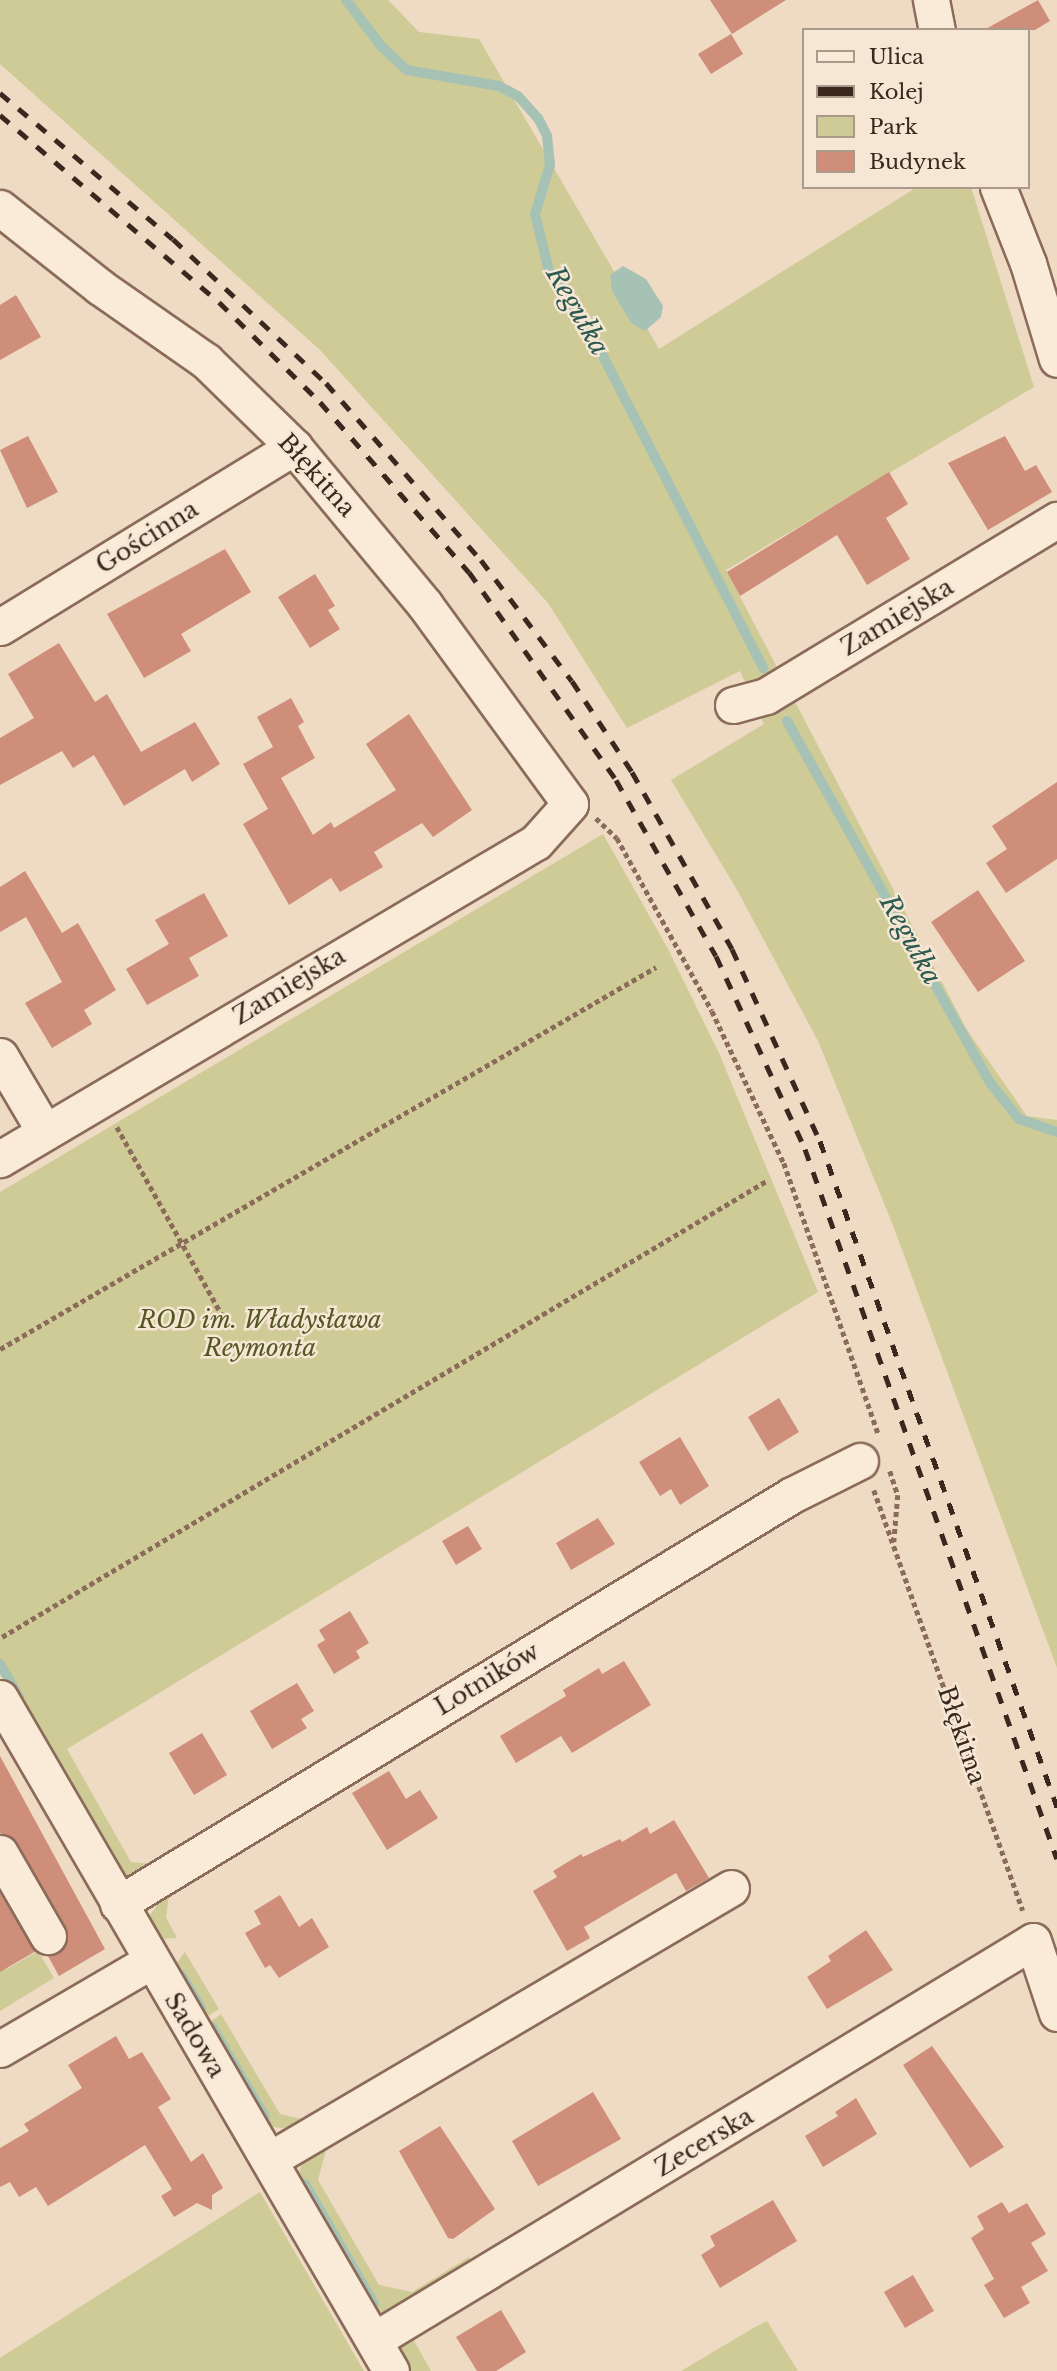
<!DOCTYPE html>
<meta charset="utf-8">
<style>
body{margin:0}
#map{position:relative;width:1057px;height:2371px;overflow:hidden;background:#efdbc4;font-family:"Libre Baskerville",serif}
div>[style]{position:absolute}
[style*='--x']{left:calc(var(--x)*1px);top:calc(var(--y)*1px);width:calc(var(--w)*1px);rotate:calc(var(--a)*1deg)}
.green>*{inset:0;background:#cecb97}
.water>*{inset:0;background:#a6c2b5}
.stream>*{height:10px;margin:-5px;padding:0 5px;transform-origin:5px;border-radius:5px;background:#a6c2b5}
.building>*{inset:0;background:#ce8e79}
.path>*{height:4.5px;margin-top:-2.25px;transform-origin:0;background:repeating-linear-gradient(90deg,#8b6b5a 0 5px,transparent 0 8.5px)}
.roads{filter:drop-shadow(2px 0 #8b6b5a) drop-shadow(-2px 0 #8b6b5a) drop-shadow(0 2px #8b6b5a) drop-shadow(0 -2px #8b6b5a)}
.minor>*{height:35px;margin:-17.5px;padding:0 17.5px;transform-origin:17.5px;border-radius:17.5px;background:#faead8}
.rail>*{height:5px;margin-top:-2.5px;transform-origin:0;background:repeating-linear-gradient(90deg,#3a271e 0 12px,transparent 0 24px)}
span{translate:-50% -50%;white-space:nowrap;text-align:center;line-height:1.15;-webkit-text-stroke:5px #f6e7d4;paint-order:stroke}
.street-label{font-size:24px;color:#3a271e}
.park-label{font-size:24px;color:#535724;font-style:italic}
.water-label{font-size:26px;color:#2d5a50;font-style:italic}
.legend{position:absolute;left:802px;top:28px;width:228px;height:161px;box-sizing:border-box;background:#f6e7d4;border:2px solid #ab9a8b;margin:0;padding:9px 12px;list-style:none;font-size:21px;color:#3a271e}
.legend li{display:flex;align-items:center;gap:14px;height:35px}
.legend b{width:35px;border:2px solid #ab9a8b}
</style>
<div id="map">
<div class="green">
<i style="clip-path:polygon(0 0,388px 0,419px 32px,479px 39px,659px 349px,917px 187px,971px 187px,1034px 387px,726px 570px,967px 1030px,1027px 1116px,1057px 1120px,1057px 1668px,892px 1223px,818px 1041px,736px 888px,671px 780px,764px 724px,740px 671px,627px 728px,548px 603px,320px 350px,0 64px)"></i>
<i style="clip-path:polygon(603px 834px,667px 947px,719px 1053px,818px 1292px,67px 1749px,131px 1862px,154px 1864px,244px 1809px,140px 1875px,120px 1877px,0 1672px,0 1192px)"></i>
<i style="clip-path:polygon(170px 1889px,166px 1917px,177px 1938px,155px 1939px,146px 1920px)"></i>
<i style="clip-path:polygon(38px 1951px,54px 1978px,0 2011px,0 1958px,7px 1969px)"></i>
<i style="clip-path:polygon(185px 1952px,219px 2009px,208px 2016px,202px 2017px,172px 1969px)"></i>
<i style="clip-path:polygon(221px 2014px,280px 2114px,311px 2121px,292px 2129px,264px 2126px,206px 2025px)"></i>
<i style="clip-path:polygon(385px 2111px,327px 2147px,318px 2180px,379px 2285px,412px 2292px,469px 2257px,474px 2265px,387px 2314px,372px 2309px,297px 2177px,304px 2159px)"></i>
<i style="clip-path:polygon(260px 2192px,364px 2371px,0 2371px,0 2358px)"></i>
<i style="clip-path:polygon(767px 2321px,798px 2371px,681px 2371px,755px 2327px)"></i>
<i style="clip-path:polygon(412px 2337px,431px 2371px,407px 2371px,397px 2355px,400px 2340px)"></i>
</div>
<div class="water">
<i style="clip-path:polygon(623px 266px,646px 279px,663px 306px,661px 317px,645px 331px,631px 323px,612px 291px,610px 275px)"></i>
</div>
<div class="stream">
<i style="--x:346;--y:0;--w:58;--a:52.7"></i>
<i style="--x:381;--y:46;--w:35;--a:43"></i>
<i style="--x:407;--y:70;--w:93;--a:9.9"></i>
<i style="--x:499;--y:86;--w:21;--a:28"></i>
<i style="--x:518;--y:96;--w:30;--a:48"></i>
<i style="--x:538;--y:118;--w:20;--a:63"></i>
<i style="--x:547;--y:136;--w:29;--a:84"></i>
<i style="--x:550;--y:165;--w:51;--a:107"></i>
<i style="--x:535;--y:214;--w:59;--a:76.2"></i>
<i style="--x:549;--y:271;--w:66;--a:54.9"></i>
<i style="--x:587;--y:325;--w:386;--a:62.8"></i>
<i style="--x:787;--y:721;--w:416;--a:60.7"></i>
<i style="--x:991;--y:1084;--w:45;--a:51.3"></i>
<i style="--x:1019;--y:1119;--w:40;--a:18.9"></i>
<i style="--x:0;--y:1664;--w:38;--a:60"></i>
<i style="--x:181;--y:1975;--w:39;--a:59"></i>
<i style="--x:212;--y:2027;--w:104;--a:59.5"></i>
<i style="--x:305;--y:2184;--w:138;--a:60.1"></i>
</div>
<div class="building">
<i style="clip-path:polygon(710px 0,786px 0,732px 34px)"></i>
<i style="clip-path:polygon(1038px 0,1050px 21px,1035px 30px,984px 30px)"></i>
<i style="clip-path:polygon(731px 34px,743px 54px,711px 74px,698px 54px)"></i>
<i style="clip-path:polygon(16px 295px,41px 337px,0 360px,0 305px)"></i>
<i style="clip-path:polygon(28px 436px,58px 492px,27px 508px,0 450px)"></i>
<i style="clip-path:polygon(1005px 436px,1025px 471px,1036px 465px,1052px 492px,988px 530px,948px 463px)"></i>
<i style="clip-path:polygon(889px 472px,908px 504px,886px 518px,910px 559px,867px 585px,837px 535px,740px 596px,727px 572px)"></i>
<i style="clip-path:polygon(225px 549px,251px 592px,181px 634px,191px 651px,144px 678px,107px 614px)"></i>
<i style="clip-path:polygon(315px 574px,335px 606px,328px 610px,340px 629px,310px 648px,278px 597px)"></i>
<i style="clip-path:polygon(59px 643px,95px 702px,107px 694px,141px 752px,195px 722px,220px 764px,192px 782px,185px 769px,124px 806px,94px 755px,73px 768px,62px 751px,0 785px,0 738px,34px 718px,8px 674px)"></i>
<i style="clip-path:polygon(291px 698px,304px 722px,298px 726px,315px 758px,281px 778px,313px 835px,331px 822px,334px 828px,396px 790px,366px 744px,409px 714px,472px 810px,433px 837px,422px 823px,374px 852px,383px 867px,340px 892px,331px 878px,289px 905px,243px 824px,268px 809px,243px 764px,273px 747px,257px 717px)"></i>
<i style="clip-path:polygon(1057px 782px,1057px 859px,1006px 893px,986px 863px,1007px 849px,992px 826px)"></i>
<i style="clip-path:polygon(25px 871px,62px 933px,78px 923px,116px 990px,84px 1010px,92px 1024px,52px 1048px,25px 1003px,62px 982px,26px 917px,0 932px,0 887px)"></i>
<i style="clip-path:polygon(978px 890px,1025px 961px,978px 992px,931px 922px)"></i>
<i style="clip-path:polygon(204px 893px,228px 936px,189px 958px,199px 976px,147px 1005px,126px 969px,169px 944px,155px 920px)"></i>
<i style="clip-path:polygon(779px 1398px,799px 1432px,768px 1451px,748px 1417px)"></i>
<i style="clip-path:polygon(680px 1437px,709px 1486px,680px 1505px,671px 1489px,660px 1496px,639px 1462px)"></i>
<i style="clip-path:polygon(598px 1518px,615px 1544px,571px 1570px,556px 1543px)"></i>
<i style="clip-path:polygon(468px 1526px,482px 1549px,456px 1565px,442px 1541px)"></i>
<i style="clip-path:polygon(350px 1611px,369px 1643px,356px 1651px,360px 1658px,334px 1674px,317px 1645px,325px 1640px,319px 1630px)"></i>
<i style="clip-path:polygon(624px 1661px,651px 1705px,572px 1753px,561px 1736px,516px 1763px,500px 1736px,566px 1696px,563px 1690px,599px 1668px,602px 1674px)"></i>
<i style="clip-path:polygon(297px 1683px,314px 1711px,301px 1719px,307px 1728px,272px 1749px,250px 1711px)"></i>
<i style="clip-path:polygon(202px 1733px,227px 1775px,194px 1795px,169px 1753px)"></i>
<i style="clip-path:polygon(0 1756px,105px 1949px,59px 1976px,48px 1956px,65px 1947px,66px 1927px,17px 1843px,0 1833px)"></i>
<i style="clip-path:polygon(389px 1771px,406px 1799px,420px 1790px,438px 1818px,387px 1850px,352px 1793px)"></i>
<i style="clip-path:polygon(674px 1820px,709px 1878px,686px 1891px,676px 1873px,584px 1927px,590px 1938px,567px 1951px,533px 1891px,557px 1877px,553px 1871px,581px 1854px,583px 1857px,620px 1839px,622px 1842px,647px 1827px,650px 1834px)"></i>
<i style="clip-path:polygon(0 1893px,36px 1951px,0 1972px)"></i>
<i style="clip-path:polygon(280px 1895px,299px 1927px,312px 1918px,329px 1947px,279px 1978px,270px 1965px,265px 1968px,245px 1933px,261px 1924px,254px 1911px)"></i>
<i style="clip-path:polygon(866px 1930px,893px 1970px,827px 2009px,807px 1977px,831px 1961px,828px 1956px)"></i>
<i style="clip-path:polygon(116px 2036px,129px 2059px,142px 2052px,171px 2099px,158px 2107px,191px 2162px,203px 2153px,223px 2188px,212px 2195px,212px 2210px,197px 2203px,174px 2217px,161px 2196px,172px 2189px,145px 2145px,48px 2206px,36px 2187px,19px 2197px,10px 2182px,0 2187px,0 2148px,29px 2131px,24px 2124px,82px 2088px,68px 2065px)"></i>
<i style="clip-path:polygon(932px 2046px,1004px 2147px,970px 2168px,903px 2065px)"></i>
<i style="clip-path:polygon(593px 2092px,621px 2139px,538px 2186px,512px 2141px)"></i>
<i style="clip-path:polygon(856px 2098px,877px 2134px,823px 2167px,805px 2136px,838px 2116px,835px 2112px)"></i>
<i style="clip-path:polygon(440px 2126px,495px 2209px,453px 2239px,448px 2238px,399px 2151px)"></i>
<i style="clip-path:polygon(773px 2200px,797px 2241px,720px 2288px,701px 2255px,715px 2246px,710px 2236px)"></i>
<i style="clip-path:polygon(1002px 2202px,1009px 2213px,1027px 2203px,1046px 2234px,1031px 2243px,1048px 2271px,1021px 2287px,1030px 2303px,1004px 2318px,984px 2285px,994px 2279px,971px 2238px,984px 2229px,977px 2216px)"></i>
<i style="clip-path:polygon(913px 2275px,934px 2311px,905px 2328px,884px 2292px)"></i>
<i style="clip-path:polygon(501px 2310px,526px 2352px,496px 2371px,477px 2371px,456px 2337px)"></i>
</div>
<div class="path">
<i style="--x:596;--y:818;--w:29;--a:44"></i>
<i style="--x:617;--y:838;--w:197;--a:61.2"></i>
<i style="--x:712;--y:1011;--w:168;--a:64.7"></i>
<i style="--x:784;--y:1163;--w:286;--a:70.8"></i>
<i style="--x:117;--y:1127;--w:229;--a:60.8"></i>
<i style="--x:0;--y:1349;--w:759;--a:-30.21"></i>
<i style="--x:890;--y:1471;--w:25;--a:72"></i>
<i style="--x:898;--y:1495;--w:47;--a:94.9"></i>
<i style="--x:874;--y:1490;--w:446;--a:70.5"></i>
<i style="--x:2;--y:1637;--w:892;--a:-30.82"></i>
</div>
<div class="roads">
<div class="minor">
<i style="--x:931;--y:0;--w:31;--a:79"></i>
<i style="--x:998;--y:187;--w:82;--a:68.5"></i>
<i style="--x:1028;--y:263;--w:100;--a:73.2"></i>
<i style="--x:0;--y:208;--w:127;--a:38.3"></i>
<i style="--x:100;--y:287;--w:129;--a:34.9"></i>
<i style="--x:206;--y:361;--w:123;--a:44.3"></i>
<i style="--x:294;--y:447;--w:205;--a:50.3"></i>
<i style="--x:425;--y:605;--w:246;--a:53.9"></i>
<i style="--x:570;--y:804;--w:51;--a:131.8"></i>
<i style="--x:536;--y:842;--w:623;--a:149.4"></i>
<i style="--x:0;--y:627;--w:345;--a:-31.5"></i>
<i style="--x:733;--y:705;--w:34;--a:-15"></i>
<i style="--x:766;--y:696;--w:340;--a:-31.2"></i>
<i style="--x:0;--y:1056;--w:88;--a:59.4"></i>
<i style="--x:0;--y:1698;--w:778;--a:59.84"></i>
<i style="--x:0;--y:1853;--w:96;--a:60"></i>
<i style="--x:118;--y:1904;--w:788;--a:-31.25"></i>
<i style="--x:792;--y:1495;--w:76;--a:-26.6"></i>
<i style="--x:0;--y:2049;--w:175;--a:-30.2"></i>
<i style="--x:269;--y:2160;--w:536;--a:-30.49"></i>
<i style="--x:374;--y:2340;--w:770;--a:-31.19"></i>
<i style="--x:1033;--y:1941;--w:76;--a:71.6"></i>
</div>
</div>
<div class="rail">
<i style="--x:0;--y:93;--w:226;--a:40.2"></i>
<i style="--x:173;--y:239;--w:210;--a:43.3"></i>
<i style="--x:326;--y:383;--w:235;--a:48.8"></i>
<i style="--x:481;--y:560;--w:151;--a:53.1"></i>
<i style="--x:572;--y:681;--w:109;--a:56.6"></i>
<i style="--x:632;--y:772;--w:203;--a:60.5"></i>
<i style="--x:732;--y:949;--w:211;--a:65.4"></i>
<i style="--x:820;--y:1141;--w:707;--a:70.41"></i>
<i style="--x:0;--y:115;--w:288;--a:40.5"></i>
<i style="--x:219;--y:302;--w:142;--a:44.7"></i>
<i style="--x:320;--y:402;--w:226;--a:48.8"></i>
<i style="--x:469;--y:572;--w:255;--a:54.7"></i>
<i style="--x:616;--y:780;--w:202;--a:60.4"></i>
<i style="--x:716;--y:956;--w:213;--a:65.2"></i>
<i style="--x:805;--y:1149;--w:753;--a:70.46"></i>
</div>
<div class="street-label">
<span style="left:317px;top:475px;rotate:48deg">Błękitna</span>
<span style="left:147px;top:537px;rotate:-32deg">Gościnna</span>
<span style="left:897px;top:617px;rotate:-31deg">Zamiejska</span>
<span style="left:289px;top:986px;rotate:-31deg">Zamiejska</span>
<span style="left:487px;top:1679px;rotate:-31deg">Lotników</span>
<span style="left:962px;top:1735px;rotate:71deg">Błękitna</span>
<span style="left:195px;top:2035px;rotate:59deg">Sadowa</span>
<span style="left:704px;top:2142px;rotate:-31deg">Zecerska</span>
</div>
<div class="park-label">
<span style="left:260px;top:1334px">ROD im. Władysława<br>Reymonta</span>
</div>
<div class="water-label">
<span style="left:577px;top:311px;rotate:60deg">Regułka</span>
<span style="left:910px;top:940px;rotate:61deg">Regułka</span>
</div>
<ul class="legend">
<li><b style="height:9px;background:#faead8"></b>Ulica</li>
<li><b style="height:9px;background:#3a271e"></b>Kolej</li>
<li><b style="height:19px;background:#cecb97"></b>Park</li>
<li><b style="height:19px;background:#ce8e79"></b>Budynek</li>
</ul>
</div>
